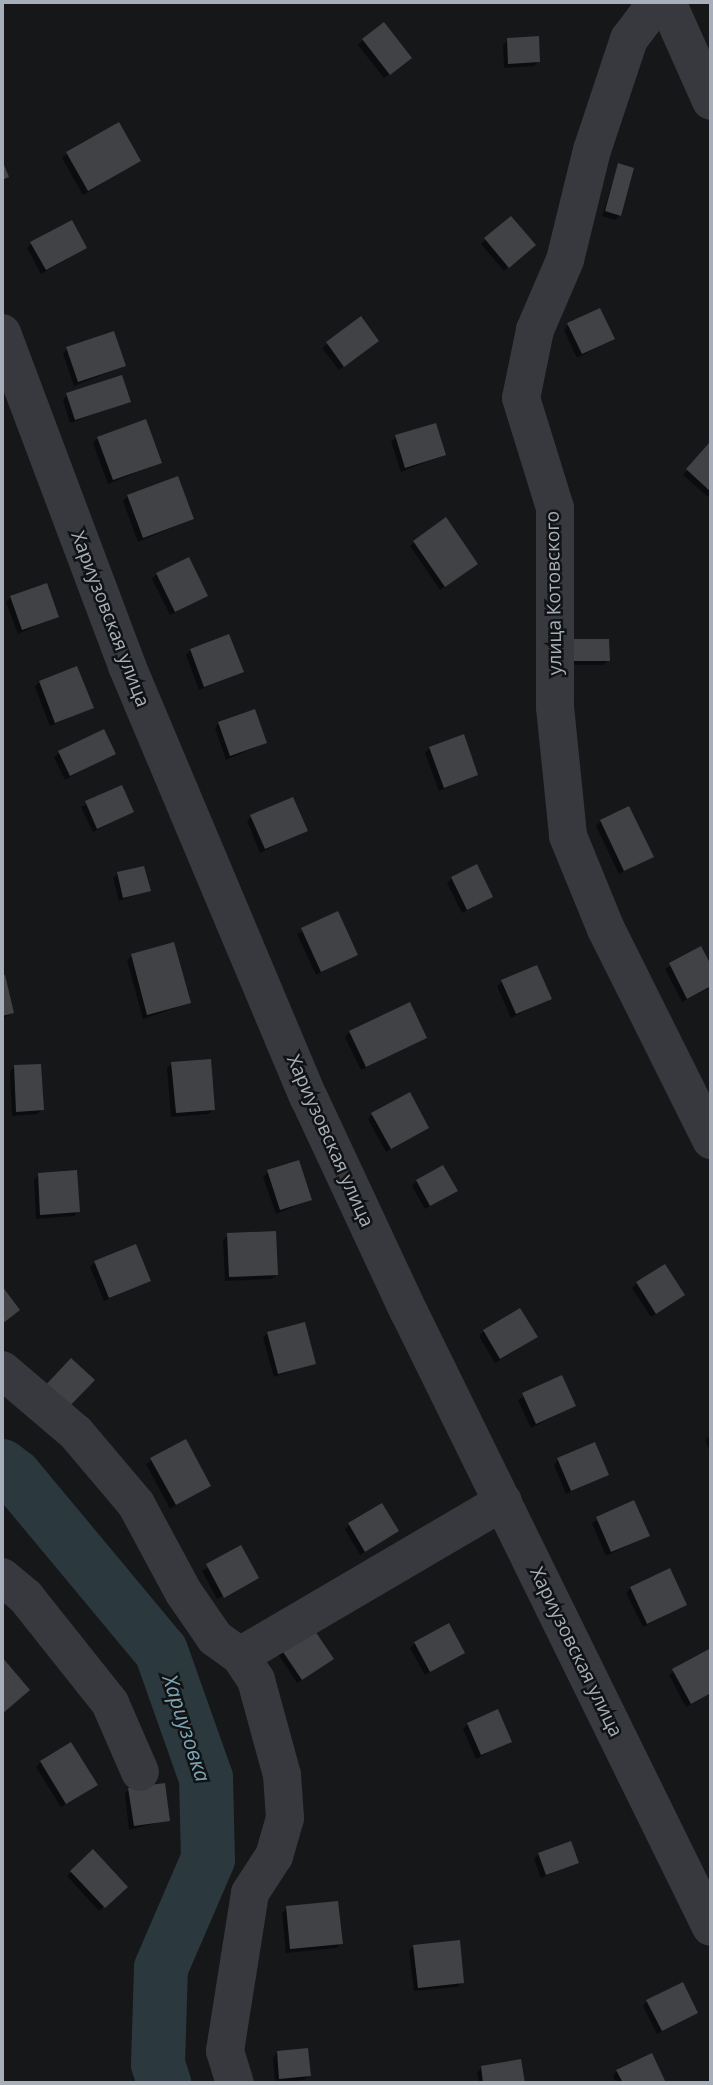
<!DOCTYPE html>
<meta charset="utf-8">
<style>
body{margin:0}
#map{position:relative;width:713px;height:2085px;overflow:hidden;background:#161719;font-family:"Open Sans",sans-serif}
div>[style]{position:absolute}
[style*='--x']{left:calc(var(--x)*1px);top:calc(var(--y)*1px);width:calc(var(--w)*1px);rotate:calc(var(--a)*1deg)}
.shadow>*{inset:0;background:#0007}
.river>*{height:54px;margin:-27px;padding:0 27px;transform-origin:27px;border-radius:27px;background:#2b393e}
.building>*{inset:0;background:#404246}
.minor>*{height:38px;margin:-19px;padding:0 19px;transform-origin:19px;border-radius:19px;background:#37393e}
span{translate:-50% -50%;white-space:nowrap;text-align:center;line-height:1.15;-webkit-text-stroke:5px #111214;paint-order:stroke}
.street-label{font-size:19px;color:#a7b0ba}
.water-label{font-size:21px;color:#7ca6b7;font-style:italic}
.frame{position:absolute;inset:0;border:4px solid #a7b0ba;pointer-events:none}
</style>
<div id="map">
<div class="shadow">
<i style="clip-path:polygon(363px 40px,405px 62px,384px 78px,358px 45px)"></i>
<i style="clip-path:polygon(508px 40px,538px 61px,534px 66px,504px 68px,503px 45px)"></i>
<i style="clip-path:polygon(67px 154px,139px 161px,83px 195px,62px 158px)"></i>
<i style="clip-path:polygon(618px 165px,620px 215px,615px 220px,602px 216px)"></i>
<i style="clip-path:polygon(511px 218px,529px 250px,504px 271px,481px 244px)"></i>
<i style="clip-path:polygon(31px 244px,85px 248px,41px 274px,27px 248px)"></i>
<i style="clip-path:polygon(361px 319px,372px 346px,339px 370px,322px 348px)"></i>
<i style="clip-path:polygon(568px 325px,613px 339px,577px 358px,564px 330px)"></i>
<i style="clip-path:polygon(67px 349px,124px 366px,74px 386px,63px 354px)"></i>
<i style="clip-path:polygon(67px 395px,129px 401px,70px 423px,63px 400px)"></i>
<i style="clip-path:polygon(396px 437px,444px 455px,401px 472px,391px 442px)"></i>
<i style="clip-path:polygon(98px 438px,160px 463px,108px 484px,93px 443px)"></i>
<i style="clip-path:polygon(709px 446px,711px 493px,708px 497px,683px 475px)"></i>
<i style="clip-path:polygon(128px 496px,192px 519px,138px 542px,123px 501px)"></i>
<i style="clip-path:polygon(414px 542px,472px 568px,440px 590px,410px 546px)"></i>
<i style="clip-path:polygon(157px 574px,205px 596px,170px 615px,152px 579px)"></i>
<i style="clip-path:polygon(11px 597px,57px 616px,18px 634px,6px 602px)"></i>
<i style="clip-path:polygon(568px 646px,608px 660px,604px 665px,569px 665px)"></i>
<i style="clip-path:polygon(191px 650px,242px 671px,199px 690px,186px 655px)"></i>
<i style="clip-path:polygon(39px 682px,92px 707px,50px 726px,35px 687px)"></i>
<i style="clip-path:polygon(219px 723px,265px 743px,226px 760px,215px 728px)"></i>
<i style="clip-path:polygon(430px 748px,476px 775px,439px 791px,425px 753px)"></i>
<i style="clip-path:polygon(59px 753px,114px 753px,65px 780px,54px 757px)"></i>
<i style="clip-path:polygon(121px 787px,132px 812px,93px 832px,81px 807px)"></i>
<i style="clip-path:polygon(251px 817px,306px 830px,260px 853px,247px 821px)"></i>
<i style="clip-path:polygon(601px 821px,651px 856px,619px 874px,596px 826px)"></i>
<i style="clip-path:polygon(118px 874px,149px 890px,119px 901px,113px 878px)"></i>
<i style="clip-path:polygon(452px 878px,491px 896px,462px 913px,447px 883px)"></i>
<i style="clip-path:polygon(337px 914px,356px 955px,316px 975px,297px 934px)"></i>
<i style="clip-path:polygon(700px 948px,711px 969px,711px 987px,682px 1002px,665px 969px)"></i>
<i style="clip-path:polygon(132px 956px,189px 1003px,143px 1019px,127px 960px)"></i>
<i style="clip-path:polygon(2px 977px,12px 1013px,2px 1019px)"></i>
<i style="clip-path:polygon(502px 982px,550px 998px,511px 1018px,497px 986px)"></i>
<i style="clip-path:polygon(350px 1032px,425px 1037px,361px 1070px,345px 1037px)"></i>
<i style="clip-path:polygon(172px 1063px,213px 1110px,208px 1114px,171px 1117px,167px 1068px)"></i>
<i style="clip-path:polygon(14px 1067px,42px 1109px,37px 1114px,12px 1116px,10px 1072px)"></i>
<i style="clip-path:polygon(372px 1115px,427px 1127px,386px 1152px,368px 1119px)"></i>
<i style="clip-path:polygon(268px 1172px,310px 1200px,276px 1214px,263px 1177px)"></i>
<i style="clip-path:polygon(38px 1175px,78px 1211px,74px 1216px,36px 1219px,34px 1180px)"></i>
<i style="clip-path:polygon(417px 1181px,456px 1191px,425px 1209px,412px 1186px)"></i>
<i style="clip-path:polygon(228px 1235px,277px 1274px,272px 1279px,225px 1281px,223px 1240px)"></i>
<i style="clip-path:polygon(95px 1262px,149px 1280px,104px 1301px,90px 1267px)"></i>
<i style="clip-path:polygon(637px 1283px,683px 1295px,651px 1317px,632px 1288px)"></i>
<i style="clip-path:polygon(484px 1331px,536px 1337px,495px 1363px,479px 1336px)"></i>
<i style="clip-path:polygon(268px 1333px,314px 1363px,274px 1377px,263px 1338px)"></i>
<i style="clip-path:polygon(561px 1377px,574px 1406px,531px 1428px,518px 1400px)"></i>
<i style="clip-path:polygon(711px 1435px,711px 1453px,705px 1440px)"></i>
<i style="clip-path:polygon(185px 1442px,209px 1486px,170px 1509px,146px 1464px)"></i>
<i style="clip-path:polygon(558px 1460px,607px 1475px,566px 1494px,554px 1465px)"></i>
<i style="clip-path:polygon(633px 1502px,648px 1536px,606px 1556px,592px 1523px)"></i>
<i style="clip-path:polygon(349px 1525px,396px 1531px,360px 1555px,345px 1529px)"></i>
<i style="clip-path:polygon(241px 1548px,257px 1578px,217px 1599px,202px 1571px)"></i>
<i style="clip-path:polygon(631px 1588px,685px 1605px,643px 1627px,626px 1593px)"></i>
<i style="clip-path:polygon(415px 1643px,463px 1653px,425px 1675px,410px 1648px)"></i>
<i style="clip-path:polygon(282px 1650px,327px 1663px,297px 1683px,278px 1654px)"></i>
<i style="clip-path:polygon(711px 1650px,711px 1693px,686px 1707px,669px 1675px)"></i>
<i style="clip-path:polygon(468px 1724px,510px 1741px,476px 1759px,463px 1729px)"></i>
<i style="clip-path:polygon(41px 1762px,96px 1785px,61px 1807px,36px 1767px)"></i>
<i style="clip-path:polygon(129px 1789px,168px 1820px,129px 1830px,125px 1794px)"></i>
<i style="clip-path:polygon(93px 1852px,125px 1887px,99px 1911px,67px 1876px)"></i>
<i style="clip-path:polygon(539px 1854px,577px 1862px,541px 1878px,534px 1859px)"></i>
<i style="clip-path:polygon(287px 1908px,341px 1943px,336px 1948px,286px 1953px,282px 1913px)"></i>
<i style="clip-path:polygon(414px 1946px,462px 1982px,457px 1987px,414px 1991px,409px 1951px)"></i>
<i style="clip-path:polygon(647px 2001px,696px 2012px,657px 2034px,643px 2006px)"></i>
<i style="clip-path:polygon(277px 2053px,309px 2076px,304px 2080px,275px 2083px,273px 2058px)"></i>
<i style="clip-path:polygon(651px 2056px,664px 2083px,616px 2083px,613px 2076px,617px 2071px)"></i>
<i style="clip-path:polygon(520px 2061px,524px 2083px,479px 2083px,477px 2073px,481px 2068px)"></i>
</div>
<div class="river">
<i style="--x:2;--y:1466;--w:16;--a:38"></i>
<i style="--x:15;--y:1476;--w:228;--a:50.2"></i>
<i style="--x:161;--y:1651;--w:135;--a:70.5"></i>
<i style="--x:206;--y:1778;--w:81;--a:88.6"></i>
<i style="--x:208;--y:1859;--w:119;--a:113.3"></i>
<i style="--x:161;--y:1968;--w:96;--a:91.8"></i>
<i style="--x:158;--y:2064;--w:20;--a:72"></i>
</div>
<div class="building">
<i style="clip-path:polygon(384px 22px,412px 58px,390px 75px,362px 39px)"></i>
<i style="clip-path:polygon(539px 36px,540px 62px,508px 64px,507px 38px)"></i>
<i style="clip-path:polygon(119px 122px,141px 161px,88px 191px,66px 152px)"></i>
<i style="clip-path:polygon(2px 160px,9px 177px,2px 180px)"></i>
<i style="clip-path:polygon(618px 163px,634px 168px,621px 216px,605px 211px)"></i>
<i style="clip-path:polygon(511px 216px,536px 245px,509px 268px,484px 238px)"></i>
<i style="clip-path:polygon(72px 220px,87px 248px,46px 270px,30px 242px)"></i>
<i style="clip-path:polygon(600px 308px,615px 339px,582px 354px,567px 323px)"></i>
<i style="clip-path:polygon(361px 316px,379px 341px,344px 367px,326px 342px)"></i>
<i style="clip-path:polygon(114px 331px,126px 366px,78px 382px,66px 347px)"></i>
<i style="clip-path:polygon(122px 375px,131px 402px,75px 420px,66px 393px)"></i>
<i style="clip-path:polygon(146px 419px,162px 463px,113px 480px,97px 437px)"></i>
<i style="clip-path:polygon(436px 423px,446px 455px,405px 468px,395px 435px)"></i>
<i style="clip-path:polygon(709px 443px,711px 446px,711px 492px,686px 469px)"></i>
<i style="clip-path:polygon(178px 476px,194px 519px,143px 538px,127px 495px)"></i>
<i style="clip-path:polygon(446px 517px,478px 564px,445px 587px,413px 541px)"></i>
<i style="clip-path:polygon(189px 557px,208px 596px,175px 612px,156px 573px)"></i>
<i style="clip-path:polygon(47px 583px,59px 617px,22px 630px,10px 596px)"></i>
<i style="clip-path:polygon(229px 634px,244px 672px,204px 687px,190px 649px)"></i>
<i style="clip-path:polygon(572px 639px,609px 639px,610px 661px,573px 661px)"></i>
<i style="clip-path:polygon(77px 666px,94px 708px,55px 723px,39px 681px)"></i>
<i style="clip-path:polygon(255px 709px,267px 743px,230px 756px,218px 722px)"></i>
<i style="clip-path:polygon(104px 729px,116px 754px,70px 776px,58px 751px)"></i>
<i style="clip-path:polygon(464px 734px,478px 775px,444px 788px,429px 747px)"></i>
<i style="clip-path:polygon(122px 785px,134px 812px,97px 829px,85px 801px)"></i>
<i style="clip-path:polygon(293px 797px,308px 831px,265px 849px,250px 815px)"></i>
<i style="clip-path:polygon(629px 806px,654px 857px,624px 871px,600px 820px)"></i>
<i style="clip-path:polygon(477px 864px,493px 897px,467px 910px,451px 877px)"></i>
<i style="clip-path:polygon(144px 866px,151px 891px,123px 898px,117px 872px)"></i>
<i style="clip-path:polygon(338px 911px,358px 955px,321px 972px,301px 928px)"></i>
<i style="clip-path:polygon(174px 942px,191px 1003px,147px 1015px,131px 954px)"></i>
<i style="clip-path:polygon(701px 946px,711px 965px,711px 986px,687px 999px,669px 963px)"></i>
<i style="clip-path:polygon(537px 965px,552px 999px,516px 1014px,501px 980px)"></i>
<i style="clip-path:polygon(2px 975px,5px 975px,14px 1013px,2px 1016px)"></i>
<i style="clip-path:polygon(410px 1002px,427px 1038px,366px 1067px,349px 1031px)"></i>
<i style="clip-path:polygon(211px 1059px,215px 1110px,176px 1113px,171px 1062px)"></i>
<i style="clip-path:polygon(41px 1064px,44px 1110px,16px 1112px,14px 1065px)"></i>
<i style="clip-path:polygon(410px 1092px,429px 1128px,391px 1149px,371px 1113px)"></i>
<i style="clip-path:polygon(299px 1160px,312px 1200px,280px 1210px,267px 1170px)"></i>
<i style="clip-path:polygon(443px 1165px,458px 1191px,430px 1206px,416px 1180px)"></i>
<i style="clip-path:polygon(77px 1170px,80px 1212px,40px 1215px,38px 1173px)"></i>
<i style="clip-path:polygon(276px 1231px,278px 1275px,229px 1277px,227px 1233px)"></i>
<i style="clip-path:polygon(136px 1244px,151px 1281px,109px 1298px,94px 1261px)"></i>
<i style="clip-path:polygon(665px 1264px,685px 1295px,656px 1314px,636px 1282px)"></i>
<i style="clip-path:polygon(2px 1286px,20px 1310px,2px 1324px)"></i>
<i style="clip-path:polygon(520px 1308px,538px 1337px,500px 1359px,483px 1330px)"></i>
<i style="clip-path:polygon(305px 1322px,316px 1364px,278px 1374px,267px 1332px)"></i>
<i style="clip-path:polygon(71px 1358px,95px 1380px,65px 1411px,42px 1389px)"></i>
<i style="clip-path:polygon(562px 1375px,576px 1406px,536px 1424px,522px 1393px)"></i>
<i style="clip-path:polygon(186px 1439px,211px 1486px,176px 1505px,150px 1458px)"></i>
<i style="clip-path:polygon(595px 1442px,609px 1475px,571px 1491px,557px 1458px)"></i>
<i style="clip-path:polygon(634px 1500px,650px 1536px,611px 1552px,596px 1517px)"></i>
<i style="clip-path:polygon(382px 1503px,399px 1531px,365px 1552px,348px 1523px)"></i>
<i style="clip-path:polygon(241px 1545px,259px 1578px,224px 1598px,206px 1564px)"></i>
<i style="clip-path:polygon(670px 1568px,687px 1605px,647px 1624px,630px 1587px)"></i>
<i style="clip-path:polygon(449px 1623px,465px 1653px,430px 1672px,414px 1642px)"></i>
<i style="clip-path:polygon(313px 1628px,334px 1659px,302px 1680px,281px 1649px)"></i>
<i style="clip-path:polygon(711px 1648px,711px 1693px,691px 1704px,672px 1669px)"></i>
<i style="clip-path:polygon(2px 1657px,30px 1690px,2px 1714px)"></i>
<i style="clip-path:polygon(498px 1709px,512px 1742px,481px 1755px,467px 1723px)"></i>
<i style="clip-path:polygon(71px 1742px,98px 1785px,66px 1804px,40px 1761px)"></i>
<i style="clip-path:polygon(165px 1783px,170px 1821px,134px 1826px,128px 1788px)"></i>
<i style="clip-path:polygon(571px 1841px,579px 1863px,546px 1875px,538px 1853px)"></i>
<i style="clip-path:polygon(93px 1849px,128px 1887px,105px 1908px,70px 1871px)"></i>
<i style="clip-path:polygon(338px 1901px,343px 1944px,290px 1949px,286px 1906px)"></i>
<i style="clip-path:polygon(460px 1940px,464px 1983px,418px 1988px,413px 1945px)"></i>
<i style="clip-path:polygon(683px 1982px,698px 2013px,662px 2031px,646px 2000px)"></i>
<i style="clip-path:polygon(308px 2048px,311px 2076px,279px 2079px,277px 2051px)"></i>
<i style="clip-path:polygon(652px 2053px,666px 2083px,623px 2083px,616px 2070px)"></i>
<i style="clip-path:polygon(521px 2059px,525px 2083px,483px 2083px,481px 2066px)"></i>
</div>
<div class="minor">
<i style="--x:657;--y:2;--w:46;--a:127.1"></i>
<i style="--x:629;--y:39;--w:117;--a:108.4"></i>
<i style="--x:592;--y:150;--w:113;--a:103.8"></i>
<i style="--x:565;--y:260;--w:76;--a:113.2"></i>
<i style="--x:535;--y:330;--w:69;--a:101.6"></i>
<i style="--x:521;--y:398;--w:115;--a:72.8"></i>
<i style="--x:555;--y:508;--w:199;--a:90"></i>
<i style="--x:555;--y:707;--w:130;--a:84.2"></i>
<i style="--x:568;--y:836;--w:100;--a:67.8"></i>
<i style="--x:606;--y:929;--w:236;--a:63.5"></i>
<i style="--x:667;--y:2;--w:108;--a:66"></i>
<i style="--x:2;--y:333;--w:356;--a:69.4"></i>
<i style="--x:127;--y:666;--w:469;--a:67.2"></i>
<i style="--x:309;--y:1098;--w:236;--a:65"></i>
<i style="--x:409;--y:1312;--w:685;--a:63.85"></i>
<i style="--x:2;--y:1370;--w:97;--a:40.4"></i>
<i style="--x:76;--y:1433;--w:93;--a:49.8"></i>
<i style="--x:136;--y:1504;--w:101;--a:61.7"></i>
<i style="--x:184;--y:1593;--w:55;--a:55.4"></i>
<i style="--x:215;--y:1638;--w:31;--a:36"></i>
<i style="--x:240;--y:1656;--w:29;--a:56"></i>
<i style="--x:256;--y:1680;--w:98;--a:74.7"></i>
<i style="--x:282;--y:1775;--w:43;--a:86"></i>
<i style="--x:285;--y:1818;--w:40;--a:106"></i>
<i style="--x:274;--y:1856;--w:44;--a:123"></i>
<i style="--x:250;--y:1893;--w:160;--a:99"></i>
<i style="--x:225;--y:2051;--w:34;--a:73"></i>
<i style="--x:2;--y:1577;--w:30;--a:40"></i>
<i style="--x:25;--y:1596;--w:137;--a:51.5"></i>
<i style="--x:110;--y:1703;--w:75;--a:66.5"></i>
<i style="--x:240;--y:1656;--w:305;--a:-30.4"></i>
</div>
<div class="street-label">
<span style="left:554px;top:593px;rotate:-91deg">улица Котовского</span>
<span style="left:110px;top:619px;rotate:69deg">Хариузовская улица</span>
<span style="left:330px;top:1141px;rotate:66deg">Хариузовская улица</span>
<span style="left:576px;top:1652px;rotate:64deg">Хариузовская улица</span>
</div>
<div class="water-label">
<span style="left:187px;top:1728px;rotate:72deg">Хариузовка</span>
</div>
<div class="frame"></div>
</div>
